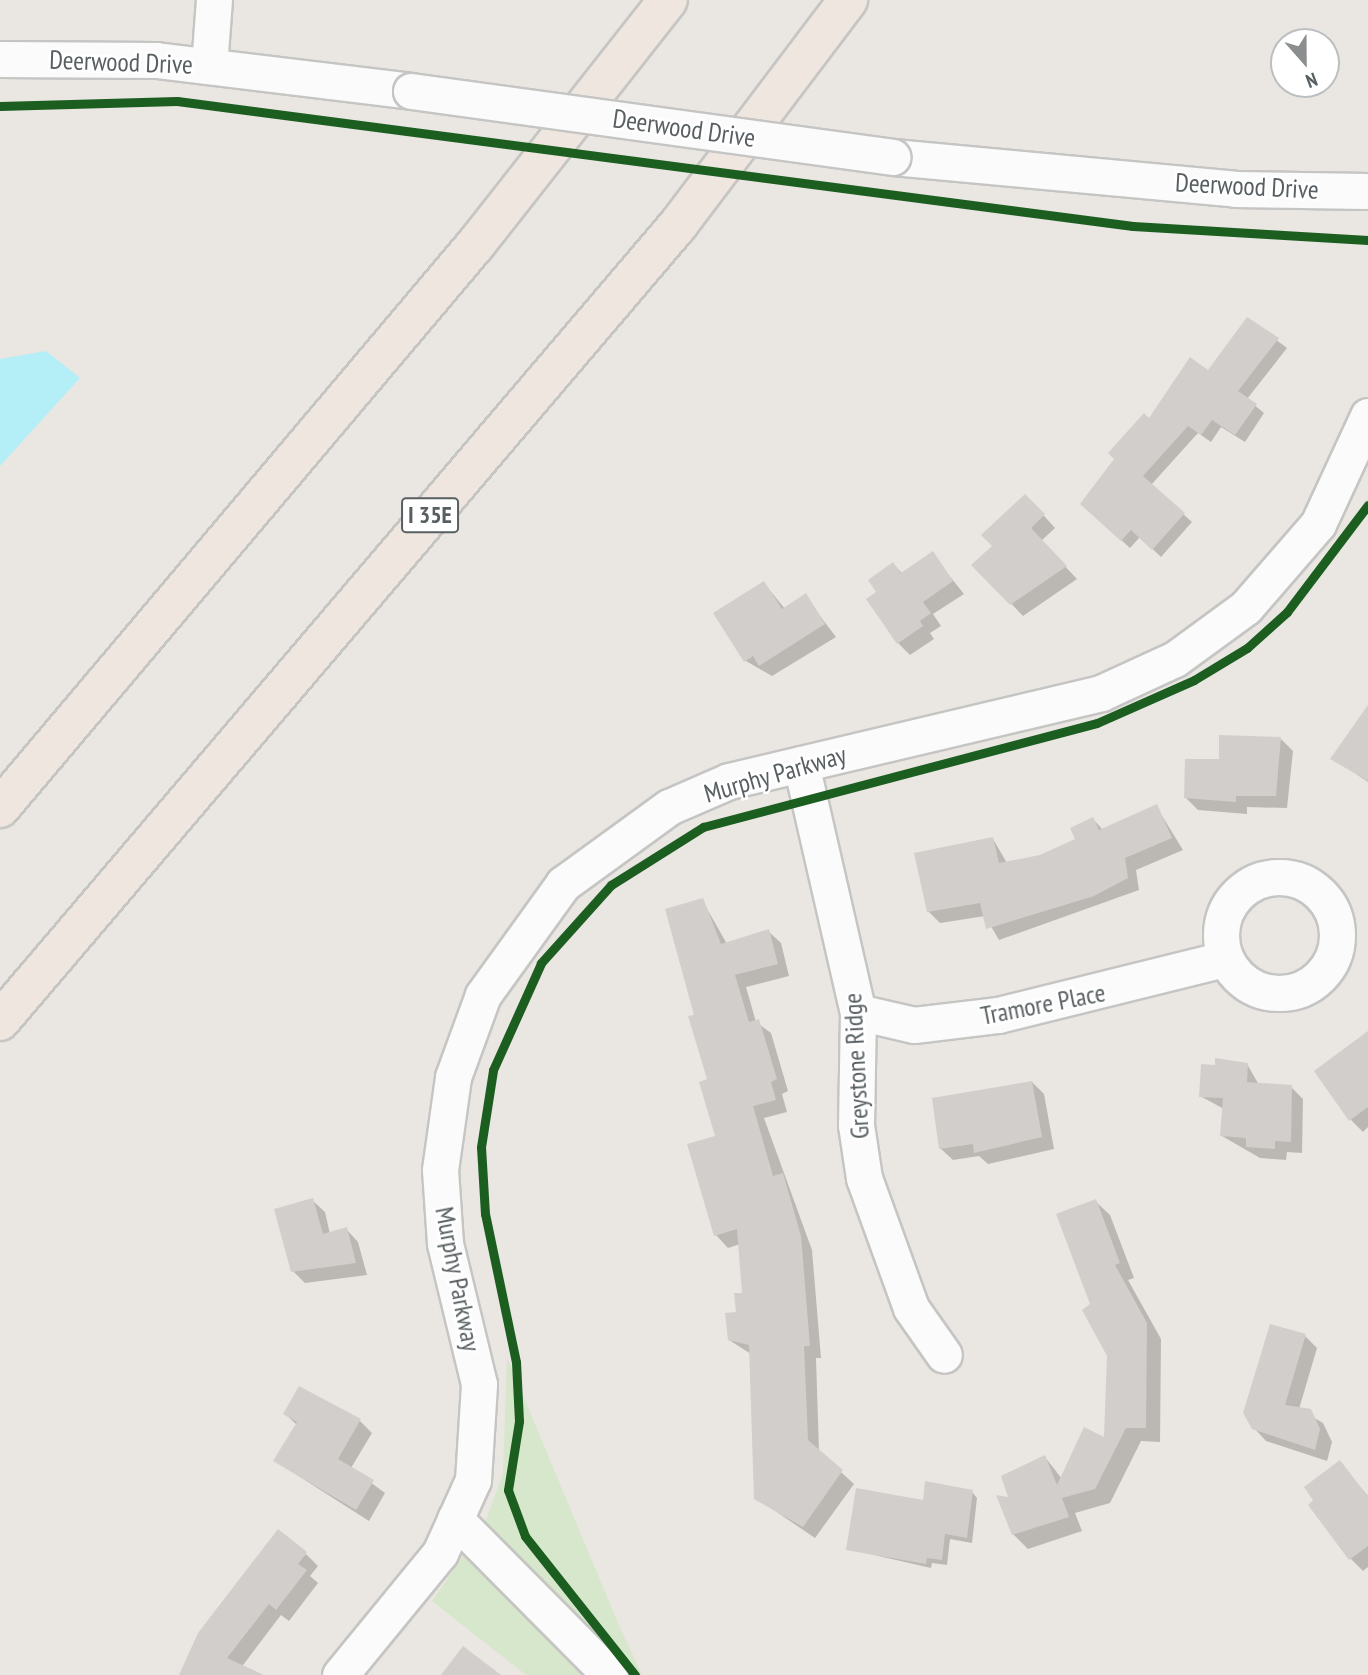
<!DOCTYPE html>
<style>
body{margin:0}
#map{position:relative;width:1368px;height:1675px;overflow:hidden;background:#eae6e2;font-family:"PT Sans Narrow",sans-serif}
div>[style]{position:absolute}
[style*='--x']{left:calc(var(--x)*1px);top:calc(var(--y)*1px);width:calc(var(--w)*1px);rotate:calc(var(--a)*1deg)}
.green>*{inset:0;background:#d6e7cb}
.water>*{inset:0;background:#b4eef6}
.shadow>*{inset:0;background:#0003}
.building>*{inset:0;background:#d1cecc}
.roads{filter:drop-shadow(2px 0 #c5c5c4) drop-shadow(-2px 0 #c5c5c4) drop-shadow(0 2px #c5c5c4) drop-shadow(0 -2px #c5c5c4)}
.minor>*{height:35px;margin:-17.5px;padding:0 17.5px;transform-origin:17.5px;border-radius:17.5px;background:#fcfbfb}
.minor>.ring{margin:-17.5px;padding:0;box-sizing:content-box;background:none;border:35px solid #fcfbfb;border-radius:50%}
.highway>*{height:38px;margin:-19px;padding:0 19px;transform-origin:19px;border-radius:19px;background:#eee6df}
.bridges{filter:drop-shadow(2px 0 #c5c5c4) drop-shadow(-2px 0 #c5c5c4) drop-shadow(0 2px #c5c5c4) drop-shadow(0 -2px #c5c5c4)}
.minor-bridge>*{height:35px;margin:-17.5px;padding:0 17.5px;transform-origin:17.5px;border-radius:17.5px;background:#fcfbfb}
.cycleway>*{height:9px;margin:-4.5px;padding:0 4.5px;transform-origin:4.5px;border-radius:4.5px;background:#1b5e20}
span{translate:-50% -50%;white-space:nowrap;text-align:center;line-height:1.15;-webkit-text-stroke:5px #fff;paint-order:stroke}
.shield-label span{padding:2px 5px;background:#fff;border:2px solid;border-radius:5px;-webkit-text-stroke-width:0}
.shield-label{font-size:24px;color:#585f62;font-weight:700}
.street-label{font-size:26px;color:#585f62}
.north{position:absolute;left:1270px;top:28px;width:70px;height:70px;box-sizing:border-box;background:#fff;border:2px solid #bcbfc0;border-radius:50%;rotate:159deg;font-size:19px;font-weight:700;line-height:28px;text-align:center;color:#585f62}
.north::after{content:'';display:block;margin:auto;width:24px;height:32px;background:#8b8e8f;clip-path:polygon(50% 0,100% 100%,50% 72%,0 100%)}
</style>
<div id="map">
<div class="green">
<i style="clip-path:polygon(507px 1357px,618px 1623px,642px 1675px,526px 1675px,432px 1601px,483px 1528px,503px 1474px)"></i>
</div>
<div class="water">
<i style="clip-path:polygon(46px 351px,80px 378px,0 466px,0 359px)"></i>
</div>
<div class="shadow">
<i style="clip-path:polygon(1248px 319px,1287px 348px,1247px 399px,1264px 413px,1245px 442px,1221px 427px,1211px 442px,1198px 433px,1151px 485px,1192px 522px,1161px 557px,1140px 537px,1130px 548px,1091px 513px,1150px 420px,1208px 372px)"></i>
<i style="clip-path:polygon(1037px 508px,1055px 528px,1041px 541px,1077px 579px,1023px 616px,974px 565px)"></i>
<i style="clip-path:polygon(932px 554px,964px 594px,933px 614px,941px 626px,930px 633px,934px 639px,910px 655px,898px 643px,878px 592px,893px 564px,903px 574px)"></i>
<i style="clip-path:polygon(764px 583px,785px 609px,805px 596px,836px 637px,772px 676px,746px 661px)"></i>
<i style="clip-path:polygon(1368px 708px,1368px 782px,1332px 758px)"></i>
<i style="clip-path:polygon(1281px 739px,1293px 751px,1287px 808px,1247px 807px,1247px 814px,1198px 810px,1186px 798px,1220px 761px)"></i>
<i style="clip-path:polygon(1156px 806px,1183px 850px,1136px 870px,1139px 890px,999px 940px,985px 916px,940px 923px,928px 911px,993px 839px,1007px 863px,1040px 857px,1077px 840px,1093px 819px,1103px 830px)"></i>
<i style="clip-path:polygon(702px 900px,727px 944px,768px 931px,781px 943px,789px 976px,746px 987px,756px 1022px,771px 1033px,788px 1091px,782px 1094px,787px 1112px,764px 1118px,812px 1250px,821px 1358px,816px 1358px,819px 1452px,854px 1484px,815px 1538px,756px 1498px,751px 1354px,729px 1340px,743px 1294px,740px 1244px,728px 1248px,716px 1235px,718px 1137px,696px 1016px)"></i>
<i style="clip-path:polygon(1368px 1033px,1368px 1127px,1363px 1132px,1351px 1120px)"></i>
<i style="clip-path:polygon(1247px 1064px,1259px 1085px,1291px 1087px,1303px 1099px,1302px 1153px,1287px 1152px,1286px 1160px,1260px 1158px,1222px 1136px,1224px 1109px,1200px 1096px)"></i>
<i style="clip-path:polygon(1032px 1082px,1044px 1094px,1054px 1149px,988px 1164px,979px 1156px,953px 1160px,940px 1148px)"></i>
<i style="clip-path:polygon(312px 1200px,325px 1212px,330px 1234px,346px 1229px,358px 1242px,367px 1275px,305px 1283px,293px 1271px)"></i>
<i style="clip-path:polygon(1095px 1201px,1110px 1215px,1134px 1278px,1128px 1280px,1161px 1339px,1160px 1442px,1141px 1441px,1110px 1503px,1075px 1513px,1082px 1531px,1028px 1549px,1013px 1534px,1011px 1500px,1045px 1457px,1062px 1479px,1105px 1439px,1109px 1356px,1092px 1305px)"></i>
<i style="clip-path:polygon(1305px 1336px,1317px 1348px,1299px 1409px,1323px 1423px,1332px 1442px,1327px 1461px,1266px 1441px,1254px 1428px)"></i>
<i style="clip-path:polygon(285px 1414px,360px 1421px,372px 1433px,351px 1468px,385px 1493px,369px 1521px,275px 1461px,297px 1425px)"></i>
<i style="clip-path:polygon(1340px 1463px,1368px 1496px,1368px 1567px,1363px 1571px,1351px 1559px)"></i>
<i style="clip-path:polygon(972px 1492px,977px 1498px,972px 1543px,950px 1539px,947px 1565px,932px 1563px,931px 1568px,848px 1549px,924px 1502px)"></i>
<i style="clip-path:polygon(306px 1554px,318px 1566px,310px 1576px,318px 1583px,289px 1621px,281px 1615px,240px 1669px,247px 1675px,181px 1675px)"></i>
</div>
<div class="building">
<i style="clip-path:polygon(1247px 317px,1279px 338px,1238px 391px,1257px 404px,1235px 435px,1212px 420px,1201px 435px,1188px 426px,1143px 476px,1185px 513px,1152px 550px,1131px 530px,1121px 541px,1080px 504px,1114px 459px,1108px 453px,1144px 413px,1149px 418px,1190px 357px,1208px 370px)"></i>
<i style="clip-path:polygon(1025px 494px,1045px 514px,1031px 528px,1067px 566px,1010px 605px,971px 565px,992px 546px,981px 535px)"></i>
<i style="clip-path:polygon(933px 551px,953px 581px,923px 602px,931px 613px,920px 621px,923px 626px,897px 644px,866px 599px,876px 592px,868px 580px,893px 562px,901px 573px)"></i>
<i style="clip-path:polygon(764px 581px,782px 609px,806px 593px,825px 624px,759px 666px,753px 656px,744px 662px,713px 613px)"></i>
<i style="clip-path:polygon(1368px 705px,1368px 781px,1330px 759px)"></i>
<i style="clip-path:polygon(1219px 735px,1281px 737px,1276px 796px,1236px 796px,1236px 802px,1184px 798px,1185px 759px,1219px 759px)"></i>
<i style="clip-path:polygon(1157px 804px,1172px 838px,1125px 858px,1128px 878px,1094px 896px,986px 929px,980px 903px,927px 912px,914px 853px,993px 837px,999px 863px,1040px 855px,1075px 839px,1070px 828px,1093px 817px,1099px 830px)"></i>
<i style="clip-path:polygon(703px 898px,721px 944px,769px 929px,778px 964px,735px 975px,749px 1022px,759px 1019px,777px 1079px,771px 1082px,776px 1100px,753px 1106px,773px 1176px,783px 1173px,801px 1236px,810px 1346px,804px 1346px,808px 1440px,843px 1470px,803px 1527px,754px 1499px,749px 1345px,728px 1340px,725px 1313px,736px 1312px,734px 1293px,742px 1293px,737px 1229px,714px 1236px,687px 1144px,715px 1136px,699px 1082px,707px 1079px,688px 1016px,694px 1015px,665px 909px)"></i>
<i style="clip-path:polygon(1368px 1031px,1368px 1107px,1349px 1121px,1314px 1071px)"></i>
<i style="clip-path:polygon(1215px 1058px,1248px 1063px,1247px 1082px,1292px 1085px,1291px 1142px,1275px 1141px,1275px 1149px,1246px 1147px,1246px 1138px,1220px 1136px,1223px 1098px,1199px 1097px,1201px 1064px,1215px 1065px)"></i>
<i style="clip-path:polygon(1032px 1081px,1042px 1137px,974px 1153px,973px 1144px,939px 1149px,932px 1098px)"></i>
<i style="clip-path:polygon(313px 1198px,323px 1234px,347px 1227px,356px 1263px,291px 1272px,274px 1209px)"></i>
<i style="clip-path:polygon(1096px 1199px,1120px 1263px,1115px 1265px,1147px 1323px,1146px 1428px,1126px 1428px,1095px 1489px,1062px 1498px,1069px 1517px,1012px 1535px,996px 1495px,1008px 1497px,1001px 1476px,1045px 1455px,1057px 1485px,1084px 1427px,1104px 1437px,1107px 1356px,1082px 1310px,1090px 1304px,1056px 1214px)"></i>
<i style="clip-path:polygon(1270px 1324px,1306px 1334px,1285px 1405px,1311px 1409px,1320px 1429px,1315px 1450px,1252px 1429px,1243px 1413px)"></i>
<i style="clip-path:polygon(299px 1386px,361px 1419px,338px 1459px,374px 1480px,356px 1510px,273px 1461px,297px 1422px,283px 1414px)"></i>
<i style="clip-path:polygon(1340px 1460px,1368px 1497px,1368px 1546px,1349px 1560px,1308px 1505px,1313px 1500px,1304px 1487px)"></i>
<i style="clip-path:polygon(925px 1481px,973px 1490px,967px 1538px,945px 1534px,942px 1560px,927px 1558px,926px 1564px,846px 1550px,856px 1488px,923px 1500px)"></i>
<i style="clip-path:polygon(278px 1529px,307px 1552px,298px 1564px,307px 1570px,276px 1610px,269px 1604px,227px 1658px,264px 1675px,179px 1675px,198px 1633px)"></i>
<i style="clip-path:polygon(463px 1646px,501px 1675px,441px 1675px)"></i>
</div>
<div class="roads">
<div class="minor">
<i style="--x:0;--y:59;--w:156;--a:0.4"></i>
<i style="--x:156;--y:60;--w:257;--a:6.9"></i>
<i style="--x:209;--y:66;--w:66;--a:-85.7"></i>
<i style="--x:893;--y:157;--w:343;--a:5.3"></i>
<i style="--x:1235;--y:189;--w:133;--a:0.9"></i>
<i style="--x:801;--y:764;--w:254;--a:77.1"></i>
<i style="--x:858;--y:1012;--w:113;--a:91"></i>
<i style="--x:856;--y:1125;--w:54;--a:81.4"></i>
<i style="--x:864;--y:1178;--w:138;--a:70.1"></i>
<i style="--x:911;--y:1308;--w:57;--a:54.9"></i>
<i class="ring" style="left:1221px;top:877px;width:81px;height:81px"></i>
<i style="--x:858;--y:1012;--w:57;--a:13.1"></i>
<i style="--x:914;--y:1025;--w:85;--a:-6.8"></i>
<i style="--x:998;--y:1015;--w:234;--a:-13.9"></i>
<i style="--x:455;--y:1519;--w:220;--a:45.2"></i>
<i style="--x:340;--y:1675;--w:158;--a:-50.7"></i>
<i style="--x:440;--y:1553;--w:80;--a:-65.7"></i>
<i style="--x:473;--y:1480;--w:96;--a:-86.4"></i>
<i style="--x:479;--y:1384;--w:145;--a:-103.6"></i>
<i style="--x:445;--y:1243;--w:73;--a:-93.9"></i>
<i style="--x:440;--y:1170;--w:94;--a:-82"></i>
<i style="--x:453;--y:1077;--w:87;--a:-69.9"></i>
<i style="--x:483;--y:995;--w:137;--a:-54.2"></i>
<i style="--x:563;--y:884;--w:131;--a:-36"></i>
<i style="--x:669;--y:807;--w:65;--a:-23.4"></i>
<i style="--x:729;--y:781;--w:382;--a:-13.3"></i>
<i style="--x:1101;--y:693;--w:81;--a:-24.7"></i>
<i style="--x:1175;--y:659;--w:88;--a:-36.2"></i>
<i style="--x:1246;--y:607;--w:110;--a:-49.1"></i>
<i style="--x:1318;--y:524;--w:119;--a:-65.2"></i>
</div>
<div class="highway">
<i style="--x:0;--y:808;--w:738;--a:-49.84"></i>
<i style="--x:476;--y:244;--w:310;--a:-51.8"></i>
<i style="--x:0;--y:1021;--w:1046;--a:-49.58"></i>
<i style="--x:678;--y:225;--w:282;--a:-52.9"></i>
</div>
</div>
<div class="bridges">
<div class="minor-bridge">
<i style="--x:411;--y:91;--w:486;--a:7.8"></i>
</div>
</div>
<div class="cycleway">
<i style="--x:0;--y:106;--w:177;--a:-1.6"></i>
<i style="--x:177;--y:101;--w:964;--a:7.45"></i>
<i style="--x:1133;--y:226;--w:235;--a:3.4"></i>
<i style="--x:635;--y:1675;--w:177;--a:-128.4"></i>
<i style="--x:525;--y:1536;--w:49;--a:-110.3"></i>
<i style="--x:508;--y:1490;--w:70;--a:-80.9"></i>
<i style="--x:519;--y:1421;--w:59;--a:-92.9"></i>
<i style="--x:516;--y:1362;--w:151;--a:-101.8"></i>
<i style="--x:485;--y:1214;--w:67;--a:-93.4"></i>
<i style="--x:481;--y:1147;--w:78;--a:-81.1"></i>
<i style="--x:493;--y:1070;--w:117;--a:-65.8"></i>
<i style="--x:541;--y:963;--w:105;--a:-48.1"></i>
<i style="--x:611;--y:885;--w:109;--a:-32.2"></i>
<i style="--x:703;--y:827;--w:407;--a:-14.8"></i>
<i style="--x:1097;--y:723;--w:106;--a:-23.9"></i>
<i style="--x:1194;--y:680;--w:62;--a:-31.1"></i>
<i style="--x:1247;--y:648;--w:54;--a:-42"></i>
<i style="--x:1287;--y:612;--w:134;--a:-52.9"></i>
</div>
<div class="shield-label">
<span style="left:430px;top:515px">I 35E</span>
</div>
<div class="street-label">
<span style="left:121px;top:62px;rotate:2deg">Deerwood Drive</span>
<span style="left:684px;top:128px;rotate:8deg">Deerwood Drive</span>
<span style="left:1247px;top:186px;rotate:3deg">Deerwood Drive</span>
<span style="left:775px;top:774px;rotate:-16deg">Murphy Parkway</span>
<span style="left:1043px;top:1004px;rotate:-11deg">Tramore Place</span>
<span style="left:856px;top:1066px;rotate:-93deg">Greystone Ridge</span>
<span style="left:458px;top:1279px;rotate:79deg">Murphy Parkway</span>
</div>
<div class="north">N</div>
</div>
